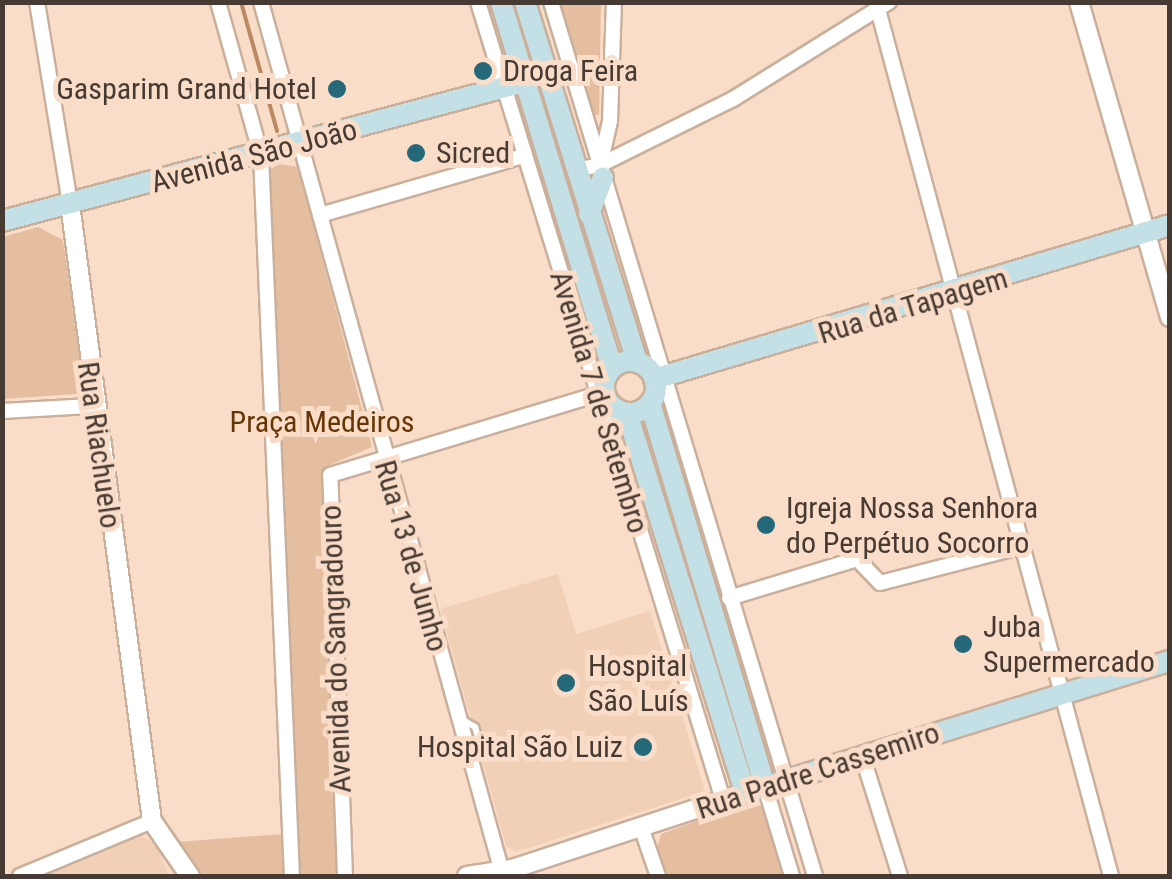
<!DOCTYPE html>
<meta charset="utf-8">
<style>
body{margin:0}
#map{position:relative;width:1172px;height:879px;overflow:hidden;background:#f9ddc8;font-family:"Roboto Condensed",sans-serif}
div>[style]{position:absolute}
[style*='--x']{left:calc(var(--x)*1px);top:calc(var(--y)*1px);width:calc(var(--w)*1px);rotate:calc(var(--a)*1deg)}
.built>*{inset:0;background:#f2d0b7}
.green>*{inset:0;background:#e5bd9f}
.stream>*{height:4px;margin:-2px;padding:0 2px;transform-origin:2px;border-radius:2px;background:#ba8861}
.roads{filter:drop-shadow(2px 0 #caaf9b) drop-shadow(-2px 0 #caaf9b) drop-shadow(0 2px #caaf9b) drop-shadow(0 -2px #caaf9b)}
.service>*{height:6px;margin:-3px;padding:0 3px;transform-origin:3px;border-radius:3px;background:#fff}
.minor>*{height:14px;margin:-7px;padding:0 7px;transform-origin:7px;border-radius:7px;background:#fff}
.tertiary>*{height:18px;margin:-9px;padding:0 9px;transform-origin:9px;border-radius:9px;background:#fff}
.secondary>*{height:20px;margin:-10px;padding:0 10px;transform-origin:10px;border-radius:10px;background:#c4e0e7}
.secondary>.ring{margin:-10px;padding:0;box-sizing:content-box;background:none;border:20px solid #c4e0e7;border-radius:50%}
.dots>*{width:28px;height:28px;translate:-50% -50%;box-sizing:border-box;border:5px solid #f9ddc8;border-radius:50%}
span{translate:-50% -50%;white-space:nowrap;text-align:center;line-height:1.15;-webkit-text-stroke:10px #f9ddc8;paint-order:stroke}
.poi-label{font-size:30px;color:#463a32}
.left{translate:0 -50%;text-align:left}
.right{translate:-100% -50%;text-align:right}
.street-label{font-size:30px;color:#463a32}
.park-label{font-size:30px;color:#663605}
.frame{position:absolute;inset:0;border:5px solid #463a32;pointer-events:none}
</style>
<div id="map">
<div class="built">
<i style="clip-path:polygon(558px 574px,576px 634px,650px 611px,705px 791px,516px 852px,506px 846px,440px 609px)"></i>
<i style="clip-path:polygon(139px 835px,156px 844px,169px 876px,42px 876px)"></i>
</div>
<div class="green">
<i style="clip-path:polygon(560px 3px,601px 3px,599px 115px,594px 115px)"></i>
<i style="clip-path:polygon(279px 164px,298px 167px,372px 447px,327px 466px,323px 495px,340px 876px,296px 876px,269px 170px)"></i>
<i style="clip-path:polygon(38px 227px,63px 240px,83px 383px,77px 394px,3px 399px,3px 237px)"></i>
<i style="clip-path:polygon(760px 798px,786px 876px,664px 876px,656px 853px,661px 834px)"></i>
<i style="clip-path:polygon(283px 834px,285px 876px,201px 876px,177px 842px)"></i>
</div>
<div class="stream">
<i style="--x:241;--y:2;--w:134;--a:74.4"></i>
</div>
<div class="roads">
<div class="service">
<i style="--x:463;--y:720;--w:14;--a:30"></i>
<i style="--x:475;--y:727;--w:24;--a:73"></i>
<i style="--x:482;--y:750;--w:15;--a:122"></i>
</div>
<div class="minor">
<i style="--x:37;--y:2;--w:205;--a:80.7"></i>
<i style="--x:218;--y:2;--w:159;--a:74.3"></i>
<i style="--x:261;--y:155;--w:722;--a:87.54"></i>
<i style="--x:261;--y:2;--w:907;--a:74.52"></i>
<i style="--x:478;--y:2;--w:835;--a:72.93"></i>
<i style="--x:551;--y:2;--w:913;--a:73.19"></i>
<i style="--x:876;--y:2;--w:905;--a:74.95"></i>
<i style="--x:601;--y:161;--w:41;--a:-77.3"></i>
<i style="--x:610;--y:121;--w:119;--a:-88.1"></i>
<i style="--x:575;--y:170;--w:25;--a:-11"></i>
<i style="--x:600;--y:165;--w:148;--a:-26.4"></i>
<i style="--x:733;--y:99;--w:184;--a:-31.9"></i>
<i style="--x:320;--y:215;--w:211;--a:-16.2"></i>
<i style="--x:2;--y:411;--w:90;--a:-3.2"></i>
<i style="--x:729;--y:598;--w:134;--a:-16.9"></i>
<i style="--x:857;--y:559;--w:33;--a:46"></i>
<i style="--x:880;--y:583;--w:148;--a:-14.5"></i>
<i style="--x:862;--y:755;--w:127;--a:72.6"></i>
<i style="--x:765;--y:787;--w:93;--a:73.1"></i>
<i style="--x:641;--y:827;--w:52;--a:70.9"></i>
<i style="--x:20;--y:876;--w:143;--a:-22.6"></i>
<i style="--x:345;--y:876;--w:401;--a:-92.1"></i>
<i style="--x:330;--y:475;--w:287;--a:-16.8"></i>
</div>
<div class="tertiary">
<i style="--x:1079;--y:2;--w:328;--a:73.9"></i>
<i style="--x:70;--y:204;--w:622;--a:82.43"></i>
<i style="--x:152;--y:821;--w:67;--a:55.4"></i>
<i style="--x:467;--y:876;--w:46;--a:-8.8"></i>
<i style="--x:512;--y:869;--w:245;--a:-18.1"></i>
</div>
<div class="secondary">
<i style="--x:501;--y:2;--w:382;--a:73.1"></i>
<i style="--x:525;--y:2;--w:377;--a:72.7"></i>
<i style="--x:589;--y:214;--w:39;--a:-69"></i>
<i style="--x:2;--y:221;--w:540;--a:-14.91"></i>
<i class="ring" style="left:604px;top:361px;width:32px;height:32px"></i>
<i style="--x:654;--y:379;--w:538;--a:-16.62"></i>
<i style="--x:650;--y:403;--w:401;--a:73.3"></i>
<i style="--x:627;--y:413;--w:398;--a:72.7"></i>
<i style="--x:745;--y:793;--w:445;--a:-17.3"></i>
</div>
</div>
<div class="dots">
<i style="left:483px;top:71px;background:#25687a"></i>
<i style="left:337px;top:89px;background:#25687a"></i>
<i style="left:416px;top:153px;background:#25687a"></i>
<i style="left:766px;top:525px;background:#25687a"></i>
<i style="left:963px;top:644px;background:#25687a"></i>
<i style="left:566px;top:683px;background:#25687a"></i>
<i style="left:643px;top:747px;background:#25687a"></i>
</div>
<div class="poi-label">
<span class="left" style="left:503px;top:71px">Droga Feira</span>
<span class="right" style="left:317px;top:89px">Gasparim Grand Hotel</span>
<span class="left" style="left:436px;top:153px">Sicred</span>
<span class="left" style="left:786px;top:525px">Igreja Nossa Senhora<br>do Perpétuo Socorro</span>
<span class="left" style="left:983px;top:644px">Juba<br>Supermercado</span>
<span class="left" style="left:588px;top:683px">Hospital<br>São Luís</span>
<span class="right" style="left:623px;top:747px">Hospital São Luiz</span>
</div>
<div class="street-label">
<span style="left:254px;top:156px;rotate:-15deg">Avenida São João</span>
<span style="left:913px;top:306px;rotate:-17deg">Rua da Tapagem</span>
<span style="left:599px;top:402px;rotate:73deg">Avenida 7 de Setembro</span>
<span style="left:99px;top:445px;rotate:82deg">Rua Riachuelo</span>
<span style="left:411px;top:556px;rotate:74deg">Rua 13 de Junho</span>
<span style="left:336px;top:649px;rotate:-92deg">Avenida do Sangradouro</span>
<span style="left:818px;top:771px;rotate:-18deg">Rua Padre Cassemiro</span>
</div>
<div class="park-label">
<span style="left:322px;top:422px">Praça Medeiros</span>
</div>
<div class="frame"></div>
</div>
